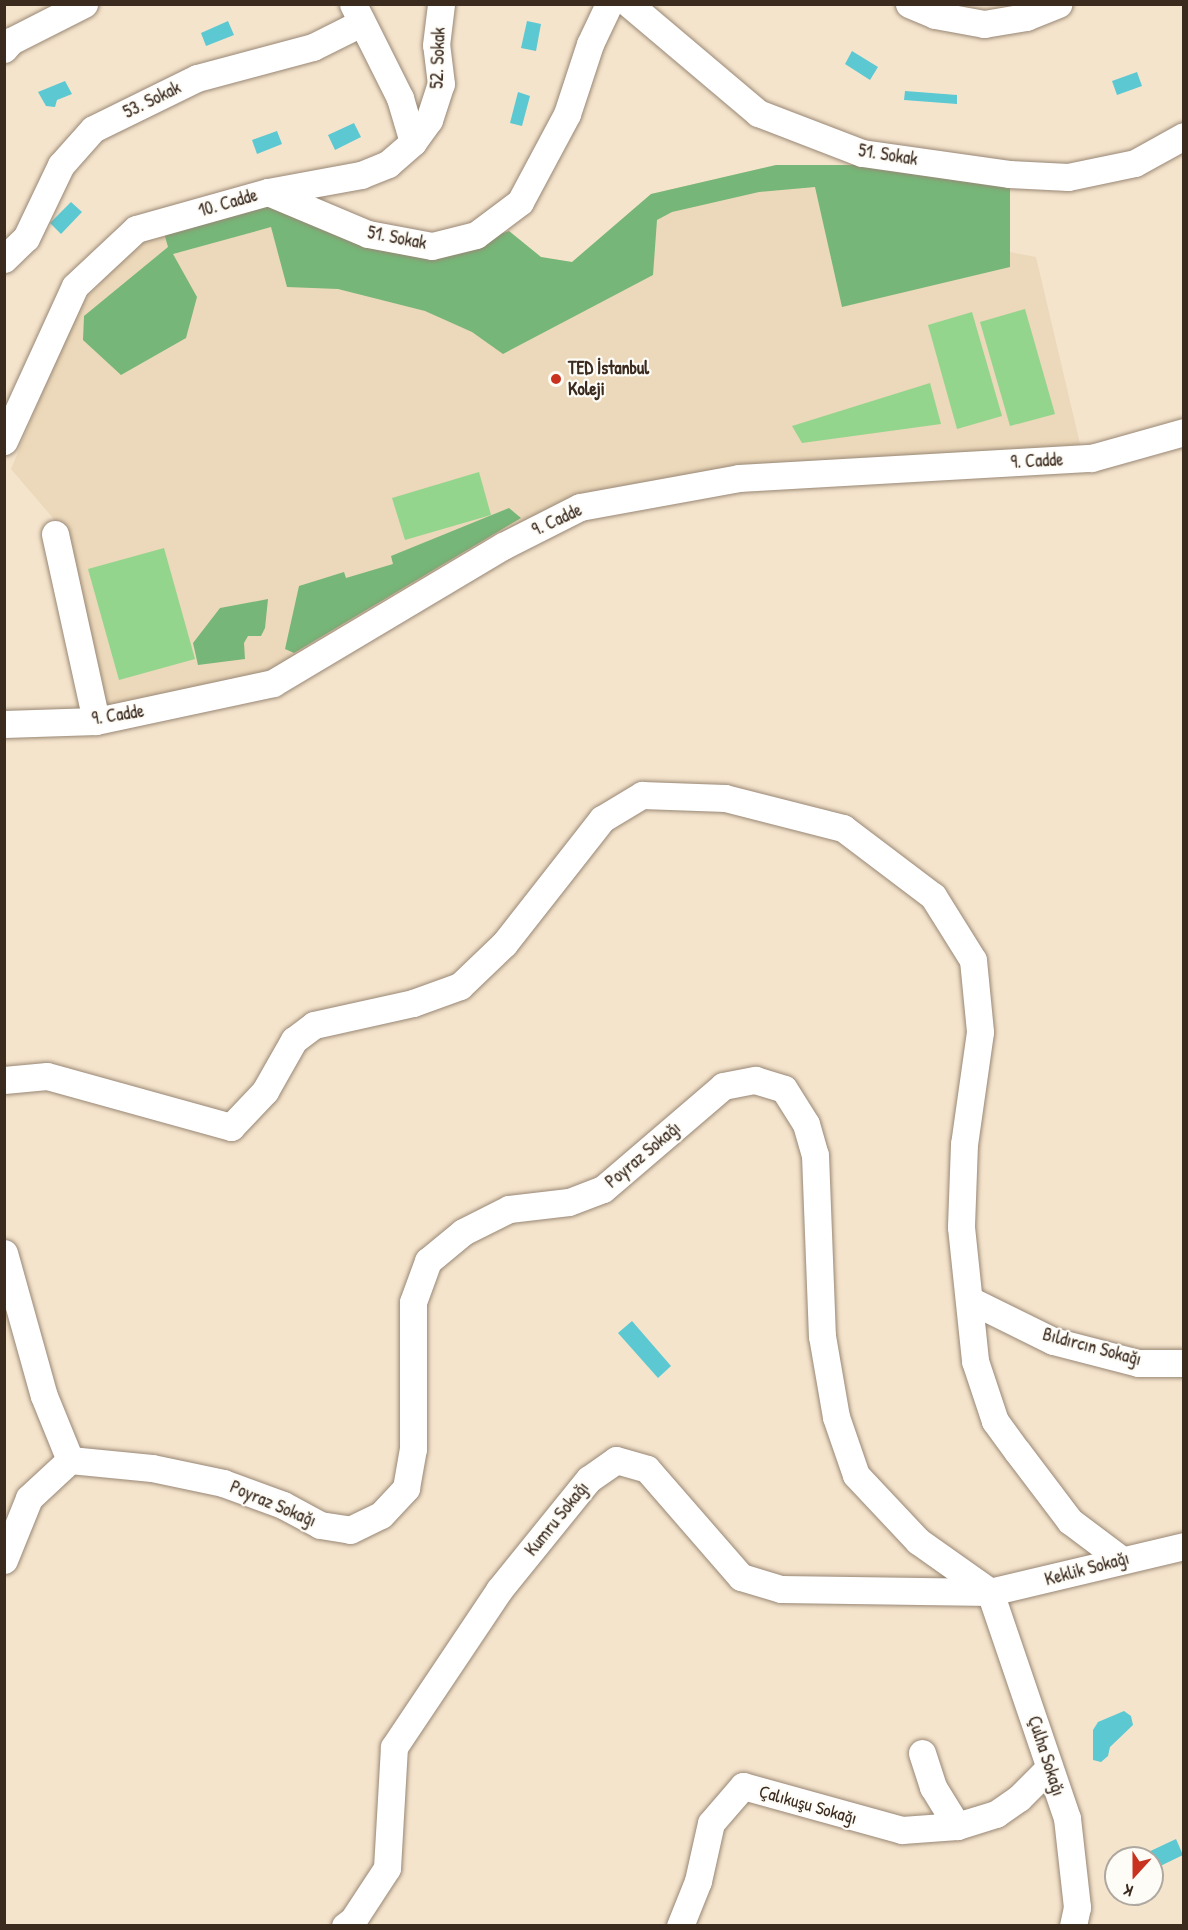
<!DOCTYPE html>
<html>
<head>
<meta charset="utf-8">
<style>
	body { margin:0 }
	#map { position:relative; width:1188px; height:1930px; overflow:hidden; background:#f5e4cc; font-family:"Patrick Hand",sans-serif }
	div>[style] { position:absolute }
	.built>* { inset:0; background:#ecd8ba }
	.green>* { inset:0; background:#93d58d }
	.forest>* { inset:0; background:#76b678 }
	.water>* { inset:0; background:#5bc8d2 }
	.roads { filter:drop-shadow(0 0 2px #988775) drop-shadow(0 0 2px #988775) }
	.minor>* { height:27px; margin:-13.5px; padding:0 13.5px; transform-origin:13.5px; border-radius:13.5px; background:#fff }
	.dots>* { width:16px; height:16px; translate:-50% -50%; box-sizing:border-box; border:3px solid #fdfcf7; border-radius:50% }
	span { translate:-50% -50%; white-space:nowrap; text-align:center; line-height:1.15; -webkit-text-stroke:4.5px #fdfcf7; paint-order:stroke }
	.street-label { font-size:18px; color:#3b2a1e }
	.poi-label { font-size:18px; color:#3b2a1e; font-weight:700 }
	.left { translate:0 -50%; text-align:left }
	.frame { position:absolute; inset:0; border:6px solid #3b2a1e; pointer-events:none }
	.north { position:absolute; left:1104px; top:1846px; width:60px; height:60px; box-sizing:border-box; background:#fdfcf7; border:2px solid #afa8a0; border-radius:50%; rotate:201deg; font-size:16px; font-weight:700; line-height:24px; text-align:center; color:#3b2a1e }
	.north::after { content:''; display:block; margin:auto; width:21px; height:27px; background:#c8321e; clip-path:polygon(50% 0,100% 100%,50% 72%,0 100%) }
</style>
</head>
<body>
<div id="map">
	<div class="built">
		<i style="clip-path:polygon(776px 165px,1010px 187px,1010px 252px,1036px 257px,1081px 448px,563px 504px,270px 677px,104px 710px,64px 531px,11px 469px,76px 310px,138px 241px,267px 204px,363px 247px,428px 259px,509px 231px,541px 257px,572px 262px,651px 194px)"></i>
	</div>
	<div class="green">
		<i style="clip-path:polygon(1025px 309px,1055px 414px,1010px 426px,980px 322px)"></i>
		<i style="clip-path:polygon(972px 312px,1002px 416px,957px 429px,928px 325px)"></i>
		<i style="clip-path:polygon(930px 383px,941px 424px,802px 443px,792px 426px)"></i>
		<i style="clip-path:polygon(479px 472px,491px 515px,405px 540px,392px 498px)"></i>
		<i style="clip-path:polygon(164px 548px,195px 659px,119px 680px,88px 569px)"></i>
	</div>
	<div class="forest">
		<i style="clip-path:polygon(776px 165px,857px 165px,1010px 187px,1010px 267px,842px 307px,815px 187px,759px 192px,672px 212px,657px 220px,653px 275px,503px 354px,472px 332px,425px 311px,338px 289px,287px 287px,271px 227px,173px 254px,197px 297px,186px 338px,121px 375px,83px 340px,84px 316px,168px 247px,164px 233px,267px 204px,363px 247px,428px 259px,509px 231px,541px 257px,572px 262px,651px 194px)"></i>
		<i style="clip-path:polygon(509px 508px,521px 518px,294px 653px,285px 649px,299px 586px,344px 572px,346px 578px,393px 564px,391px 556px)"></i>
		<i style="clip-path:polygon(268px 599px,265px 628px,261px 636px,248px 636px,244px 643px,245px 659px,198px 665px,193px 643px,220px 608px)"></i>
	</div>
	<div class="water">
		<i style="clip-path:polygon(228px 21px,234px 35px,206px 46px,201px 33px)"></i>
		<i style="clip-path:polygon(527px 21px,541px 24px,536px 51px,521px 48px)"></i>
		<i style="clip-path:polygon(852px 51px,878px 67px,870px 80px,845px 64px)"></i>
		<i style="clip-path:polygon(1137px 72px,1142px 86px,1117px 95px,1112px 81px)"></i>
		<i style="clip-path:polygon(65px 81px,72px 94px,57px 100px,55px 107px,46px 106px,38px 92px)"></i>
		<i style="clip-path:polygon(905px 91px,957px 95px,957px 104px,904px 100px)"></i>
		<i style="clip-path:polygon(518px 92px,530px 96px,522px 126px,510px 123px)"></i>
		<i style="clip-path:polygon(354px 123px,361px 137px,335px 150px,328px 135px)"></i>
		<i style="clip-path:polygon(277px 131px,282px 144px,257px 154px,252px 140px)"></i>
		<i style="clip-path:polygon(71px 202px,82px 212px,61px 234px,50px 223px)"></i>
		<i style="clip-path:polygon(632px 1321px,671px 1366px,658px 1378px,618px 1333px)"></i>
		<i style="clip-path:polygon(1124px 1711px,1131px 1716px,1133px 1725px,1110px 1747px,1108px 1756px,1101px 1762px,1093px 1760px,1093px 1730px,1098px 1722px)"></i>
		<i style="clip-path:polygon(1176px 1839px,1183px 1855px,1152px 1870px,1152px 1858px,1144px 1854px)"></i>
	</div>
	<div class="roads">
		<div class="minor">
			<i style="left:629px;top:4px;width:169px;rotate:40.2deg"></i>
			<i style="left:758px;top:113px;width:111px;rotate:21deg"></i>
			<i style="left:862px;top:153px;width:148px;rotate:8.1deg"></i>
			<i style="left:1009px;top:174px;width:59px;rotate:2.9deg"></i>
			<i style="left:1068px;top:177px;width:68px;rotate:-11.8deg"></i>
			<i style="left:1135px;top:163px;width:56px;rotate:-28.9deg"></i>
			<i style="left:909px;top:4px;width:28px;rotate:23deg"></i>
			<i style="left:935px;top:15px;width:50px;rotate:10.4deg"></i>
			<i style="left:984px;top:24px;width:43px;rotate:-9.5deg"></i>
			<i style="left:1026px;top:17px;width:35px;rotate:-22deg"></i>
			<i style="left:4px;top:49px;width:11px;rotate:-49deg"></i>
			<i style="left:11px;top:41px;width:82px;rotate:-26.9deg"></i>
			<i style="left:413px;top:142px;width:27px;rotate:-54deg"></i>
			<i style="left:429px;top:120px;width:38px;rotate:-72deg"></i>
			<i style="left:441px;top:84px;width:39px;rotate:-97deg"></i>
			<i style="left:436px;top:45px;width:41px;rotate:-83deg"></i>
			<i style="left:268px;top:192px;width:108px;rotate:22.8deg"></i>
			<i style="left:368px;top:234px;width:65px;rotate:10.6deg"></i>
			<i style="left:432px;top:246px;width:45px;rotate:-14deg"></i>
			<i style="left:476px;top:235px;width:55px;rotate:-36.9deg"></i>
			<i style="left:520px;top:202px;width:100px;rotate:-61.9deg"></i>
			<i style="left:567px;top:114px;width:74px;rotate:-71.8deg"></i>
			<i style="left:590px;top:44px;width:44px;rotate:-64.6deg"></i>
			<i style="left:4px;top:259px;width:30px;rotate:-44deg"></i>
			<i style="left:26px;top:238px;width:81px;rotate:-64.4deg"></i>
			<i style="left:61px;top:165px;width:48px;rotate:-48.4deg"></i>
			<i style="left:93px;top:129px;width:116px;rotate:-26.1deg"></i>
			<i style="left:197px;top:78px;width:120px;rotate:-15deg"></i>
			<i style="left:313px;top:47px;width:54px;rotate:-26.6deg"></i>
			<i style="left:4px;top:441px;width:170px;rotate:-65.4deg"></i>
			<i style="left:75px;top:286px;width:83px;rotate:-43.1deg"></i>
			<i style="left:136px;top:229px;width:137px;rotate:-15.7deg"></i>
			<i style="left:268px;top:192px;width:95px;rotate:-10.4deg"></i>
			<i style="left:361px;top:175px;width:29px;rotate:-22deg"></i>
			<i style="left:388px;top:164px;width:33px;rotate:-41deg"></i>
			<i style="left:413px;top:142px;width:46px;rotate:-106.5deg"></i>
			<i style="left:400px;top:98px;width:105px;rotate:-116.6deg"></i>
			<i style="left:55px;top:534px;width:191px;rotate:77.6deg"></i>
			<i style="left:4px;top:724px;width:92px;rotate:-1.9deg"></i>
			<i style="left:96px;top:721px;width:181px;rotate:-12.1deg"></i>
			<i style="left:273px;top:683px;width:268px;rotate:-30.8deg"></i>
			<i style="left:503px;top:546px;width:86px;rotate:-26.9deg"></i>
			<i style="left:580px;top:507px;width:162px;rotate:-10.3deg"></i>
			<i style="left:739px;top:478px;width:353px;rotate:-3.3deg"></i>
			<i style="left:1091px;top:458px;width:97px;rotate:-15.6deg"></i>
			<i style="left:4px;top:1080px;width:43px;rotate:-5.3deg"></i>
			<i style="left:47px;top:1076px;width:191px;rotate:15.5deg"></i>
			<i style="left:231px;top:1127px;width:50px;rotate:-46.6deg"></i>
			<i style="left:265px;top:1091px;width:59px;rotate:-60.4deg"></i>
			<i style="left:294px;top:1040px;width:25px;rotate:-37deg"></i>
			<i style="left:314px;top:1025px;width:101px;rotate:-12.5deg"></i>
			<i style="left:413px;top:1003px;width:50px;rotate:-19.9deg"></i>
			<i style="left:460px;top:986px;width:61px;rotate:-43.7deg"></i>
			<i style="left:504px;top:944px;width:159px;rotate:-51.9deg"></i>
			<i style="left:602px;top:819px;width:47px;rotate:-31deg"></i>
			<i style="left:642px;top:795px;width:83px;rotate:2.1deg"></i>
			<i style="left:725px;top:798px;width:122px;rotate:14.3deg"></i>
			<i style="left:843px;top:828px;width:113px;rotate:37.1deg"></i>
			<i style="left:933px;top:896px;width:75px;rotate:58deg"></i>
			<i style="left:973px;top:960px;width:72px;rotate:84.4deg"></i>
			<i style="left:980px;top:1032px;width:113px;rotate:98.1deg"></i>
			<i style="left:964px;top:1144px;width:83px;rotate:92.1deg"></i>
			<i style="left:961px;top:1227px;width:135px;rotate:84deg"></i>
			<i style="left:975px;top:1361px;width:63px;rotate:71.6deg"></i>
			<i style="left:995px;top:1421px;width:37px;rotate:54deg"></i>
			<i style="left:1017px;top:1451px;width:88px;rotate:52.9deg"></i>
			<i style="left:1070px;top:1521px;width:65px;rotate:36.9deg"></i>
			<i style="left:4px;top:1253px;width:148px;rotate:74.4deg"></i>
			<i style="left:44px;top:1396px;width:69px;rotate:67.9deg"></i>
			<i style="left:972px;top:1301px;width:90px;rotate:26.3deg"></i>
			<i style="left:1053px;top:1341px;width:88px;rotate:14.5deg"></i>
			<i style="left:1138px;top:1363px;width:46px"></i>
			<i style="left:4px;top:1560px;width:67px;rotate:-68deg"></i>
			<i style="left:29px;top:1498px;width:56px;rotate:-42.8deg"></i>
			<i style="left:70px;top:1460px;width:82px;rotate:5.6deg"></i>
			<i style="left:152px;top:1468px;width:73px;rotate:11.9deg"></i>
			<i style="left:223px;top:1483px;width:64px;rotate:20.1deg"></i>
			<i style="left:283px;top:1505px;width:42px;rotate:28.4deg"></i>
			<i style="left:320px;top:1525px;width:30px;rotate:9deg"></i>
			<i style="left:350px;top:1530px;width:34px;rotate:-26deg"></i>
			<i style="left:381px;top:1515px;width:37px;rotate:-47deg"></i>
			<i style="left:406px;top:1488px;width:40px;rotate:-80deg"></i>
			<i style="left:413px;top:1449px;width:147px;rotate:-90deg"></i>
			<i style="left:413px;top:1302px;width:44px;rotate:-69.9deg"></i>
			<i style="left:428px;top:1261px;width:45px;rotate:-39.6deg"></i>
			<i style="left:463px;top:1232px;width:51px;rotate:-26.6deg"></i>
			<i style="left:509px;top:1209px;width:60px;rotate:-6.7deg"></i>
			<i style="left:569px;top:1202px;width:36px;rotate:-21deg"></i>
			<i style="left:603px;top:1189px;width:158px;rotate:-40.6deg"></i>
			<i style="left:723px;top:1086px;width:33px;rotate:-11deg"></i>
			<i style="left:755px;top:1080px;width:30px;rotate:17deg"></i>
			<i style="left:784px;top:1089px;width:41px;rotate:57.8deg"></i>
			<i style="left:806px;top:1124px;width:32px;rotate:74deg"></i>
			<i style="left:815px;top:1155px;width:181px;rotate:87.8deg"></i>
			<i style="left:822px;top:1336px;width:82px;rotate:80.2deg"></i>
			<i style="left:836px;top:1417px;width:61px;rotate:71deg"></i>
			<i style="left:856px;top:1475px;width:91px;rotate:46.8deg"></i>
			<i style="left:918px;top:1541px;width:88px;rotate:35.3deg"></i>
			<i style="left:990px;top:1592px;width:239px;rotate:71.2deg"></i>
			<i style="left:1067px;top:1818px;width:90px;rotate:83.6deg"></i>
			<i style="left:1077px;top:1907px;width:19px;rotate:102deg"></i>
			<i style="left:922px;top:1753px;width:36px;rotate:72deg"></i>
			<i style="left:933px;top:1787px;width:46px;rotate:58.4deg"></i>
			<i style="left:345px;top:1926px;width:10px;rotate:-37deg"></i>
			<i style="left:353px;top:1920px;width:62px;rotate:-56.8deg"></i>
			<i style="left:387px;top:1868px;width:121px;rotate:-86.7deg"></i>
			<i style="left:394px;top:1747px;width:189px;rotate:-56.2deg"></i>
			<i style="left:499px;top:1590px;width:143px;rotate:-51deg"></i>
			<i style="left:589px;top:1479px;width:33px;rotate:-35deg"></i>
			<i style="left:616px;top:1460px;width:32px;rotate:16deg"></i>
			<i style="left:647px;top:1469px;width:143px;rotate:49deg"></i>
			<i style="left:741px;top:1577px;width:42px;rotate:16.7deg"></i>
			<i style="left:781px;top:1589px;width:209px;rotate:0.8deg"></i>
			<i style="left:990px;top:1592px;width:199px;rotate:-13.3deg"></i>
			<i style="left:680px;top:1926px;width:48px;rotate:-68.2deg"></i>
			<i style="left:698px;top:1881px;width:59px;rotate:-77.4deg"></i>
			<i style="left:711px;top:1823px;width:49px;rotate:-49.1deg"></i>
			<i style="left:743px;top:1786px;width:165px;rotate:15.5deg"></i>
			<i style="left:902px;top:1830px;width:55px;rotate:-4.2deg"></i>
			<i style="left:957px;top:1826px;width:41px;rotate:-17.1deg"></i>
			<i style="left:996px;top:1814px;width:28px;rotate:-35deg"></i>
			<i style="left:1019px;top:1798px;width:42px;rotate:-45deg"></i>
		</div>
	</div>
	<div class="dots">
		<i style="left:556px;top:379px;background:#c8321e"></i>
	</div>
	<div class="street-label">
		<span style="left:438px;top:58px;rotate:-88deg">52. Sokak</span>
		<span style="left:152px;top:100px;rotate:-26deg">53. Sokak</span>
		<span style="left:888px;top:155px;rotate:9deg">51. Sokak</span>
		<span style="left:228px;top:203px;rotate:-16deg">10. Cadde</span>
		<span style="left:397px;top:238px;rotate:11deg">51. Sokak</span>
		<span style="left:1037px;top:461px;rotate:-3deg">9. Cadde</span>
		<span style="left:557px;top:520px;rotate:-25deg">9. Cadde</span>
		<span style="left:118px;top:715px;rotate:-9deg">9. Cadde</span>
		<span style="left:643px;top:1155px;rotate:-40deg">Poyraz Sokağı</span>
		<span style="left:1092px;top:1347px;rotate:15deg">Bıldırcın Sokağı</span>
		<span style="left:273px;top:1504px;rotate:23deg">Poyraz Sokağı</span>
		<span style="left:557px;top:1519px;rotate:-51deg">Kumru Sokağı</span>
		<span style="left:1087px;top:1569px;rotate:-15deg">Keklik Sokağı</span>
		<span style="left:1046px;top:1756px;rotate:72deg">Çulha Sokağı</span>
		<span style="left:808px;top:1805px;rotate:16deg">Çalıkuşu Sokağı</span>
	</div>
	<div class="poi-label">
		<span class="left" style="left:568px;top:379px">TED İstanbul<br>Koleji</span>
	</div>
	<div class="frame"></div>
	<div class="north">K</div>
</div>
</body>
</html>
